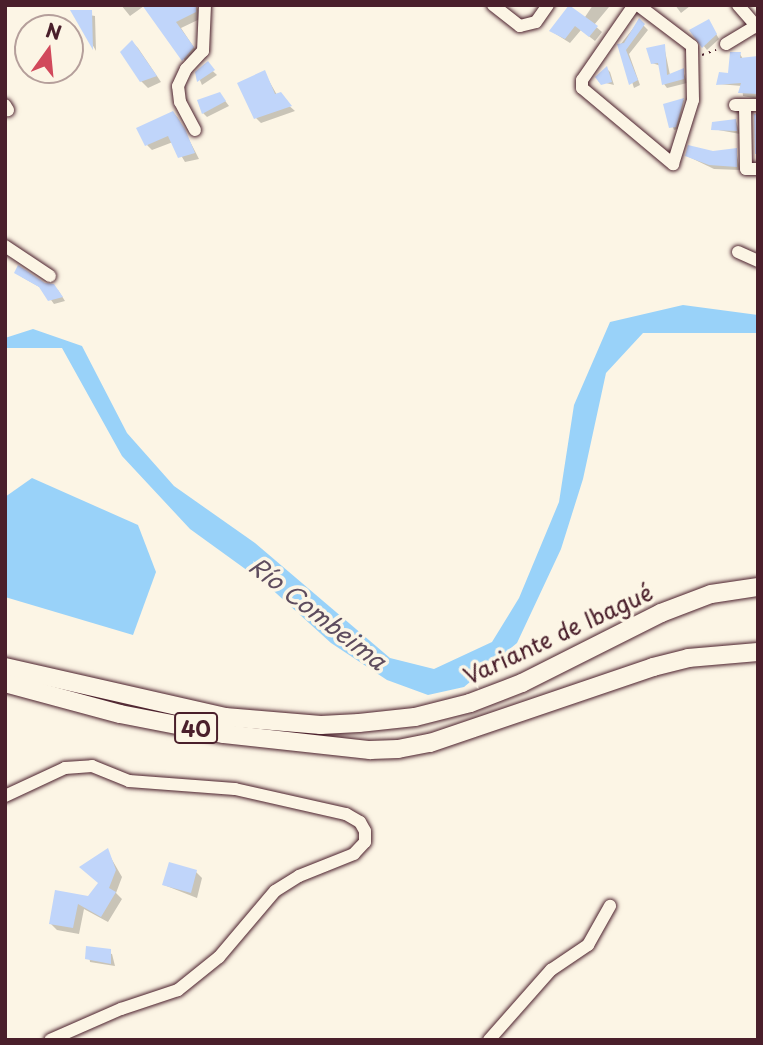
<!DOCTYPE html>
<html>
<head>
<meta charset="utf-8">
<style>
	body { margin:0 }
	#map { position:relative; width:763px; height:1045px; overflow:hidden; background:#fcf5e5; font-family:"Playpen Sans",sans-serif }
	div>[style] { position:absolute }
	.water>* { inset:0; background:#99d2f9 }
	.shadow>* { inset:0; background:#0003 }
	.building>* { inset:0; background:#c0d5fa }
	.path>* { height:2px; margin-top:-1px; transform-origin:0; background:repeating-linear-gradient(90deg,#4a1f2b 0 2px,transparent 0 7px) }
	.roads { filter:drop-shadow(0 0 2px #4a1f2b) drop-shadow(0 0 2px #4a1f2b) }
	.minor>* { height:12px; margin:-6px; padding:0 6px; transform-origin:6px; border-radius:6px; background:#fcf5e5 }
	.highway>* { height:18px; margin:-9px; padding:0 9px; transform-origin:9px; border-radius:9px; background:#fcf5e5 }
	span { translate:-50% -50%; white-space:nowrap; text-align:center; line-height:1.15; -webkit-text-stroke:7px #fcf5e5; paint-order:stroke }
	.shield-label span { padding:2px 5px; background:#fcf5e5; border:2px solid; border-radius:5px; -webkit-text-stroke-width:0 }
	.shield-label { font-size:21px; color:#4a1f2b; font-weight:700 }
	.street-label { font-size:23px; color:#4a1f2b }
	.water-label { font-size:24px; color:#5e4c5e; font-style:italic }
	.frame { position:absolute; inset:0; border:7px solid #4a1f2b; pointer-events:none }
	.north { position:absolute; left:14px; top:14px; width:70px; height:70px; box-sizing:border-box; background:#fcf5e5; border:2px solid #b59f9b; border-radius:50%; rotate:15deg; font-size:19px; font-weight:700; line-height:28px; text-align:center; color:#4a1f2b }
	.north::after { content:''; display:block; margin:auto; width:24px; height:32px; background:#d1495b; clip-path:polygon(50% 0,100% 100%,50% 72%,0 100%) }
</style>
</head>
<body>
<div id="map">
	<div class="water">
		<i style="clip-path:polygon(683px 305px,758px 315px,758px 333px,643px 333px,606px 373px,583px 479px,561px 549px,517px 643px,464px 687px,428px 695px,387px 680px,331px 643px,266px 584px,190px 529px,122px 456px,62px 348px,5px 348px,5px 338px,33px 329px,82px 346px,127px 433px,174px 486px,255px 543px,390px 658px,434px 669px,492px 642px,519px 598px,559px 502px,574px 405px,610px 322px)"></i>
		<i style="clip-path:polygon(32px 478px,138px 525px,156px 572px,133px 635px,5px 597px,5px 497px)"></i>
	</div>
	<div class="shadow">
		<i style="clip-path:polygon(121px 5px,196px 5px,202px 18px,181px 28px,199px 55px,189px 66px,144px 6px,130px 16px)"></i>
		<i style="clip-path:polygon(593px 5px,609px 7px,594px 25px,602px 32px,595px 41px,581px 30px,570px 43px,551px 31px,585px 17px)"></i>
		<i style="clip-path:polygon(675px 5px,690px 5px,690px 6px,681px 13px)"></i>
		<i style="clip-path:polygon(73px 12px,95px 16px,96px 51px,95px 49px)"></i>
		<i style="clip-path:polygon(639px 21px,648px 30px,629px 54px,640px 85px,634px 88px,620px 45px)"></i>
		<i style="clip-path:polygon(709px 21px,719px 39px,707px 50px,692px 31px)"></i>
		<i style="clip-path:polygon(132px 42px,138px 48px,161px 82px,148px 88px,141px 81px)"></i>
		<i style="clip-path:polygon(664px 46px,670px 75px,683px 70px,687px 83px,667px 88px,664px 84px,661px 66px,652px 63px)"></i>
		<i style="clip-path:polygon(740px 54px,743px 59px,758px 58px,758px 99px,743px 96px,742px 86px,718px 84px,729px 75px)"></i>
		<i style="clip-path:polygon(205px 64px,217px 75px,202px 85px,197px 73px)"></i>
		<i style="clip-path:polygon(606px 68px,610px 72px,614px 85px,598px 81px)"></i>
		<i style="clip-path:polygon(264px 72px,277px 95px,295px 111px,261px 123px,256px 118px)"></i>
		<i style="clip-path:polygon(220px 94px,229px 106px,207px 117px,203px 113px)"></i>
		<i style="clip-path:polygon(684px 100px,678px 129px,674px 130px,665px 105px)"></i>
		<i style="clip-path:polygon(173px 113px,178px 118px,199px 159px,185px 162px,173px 142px,152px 150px,147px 145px)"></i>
		<i style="clip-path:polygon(736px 121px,740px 134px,713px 129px)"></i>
		<i style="clip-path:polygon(736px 150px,740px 170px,714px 169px,687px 156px)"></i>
		<i style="clip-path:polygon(20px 276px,58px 290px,65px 301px,54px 304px,43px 289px)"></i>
		<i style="clip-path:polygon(107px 851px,122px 877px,116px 893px,122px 899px,108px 922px,84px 909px,79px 934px,57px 930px,51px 924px,57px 892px,89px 898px,100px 883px,81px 867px)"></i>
		<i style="clip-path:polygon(196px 872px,202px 878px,197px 898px,164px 885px)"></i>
		<i style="clip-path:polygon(88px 948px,112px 954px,115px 966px,90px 962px)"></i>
	</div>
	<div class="building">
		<i style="clip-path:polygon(142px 5px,196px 5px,196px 12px,176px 22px,194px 47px,182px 61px)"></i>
		<i style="clip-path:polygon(569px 5px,598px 26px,589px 37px,575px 26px,565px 39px,549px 31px)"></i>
		<i style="clip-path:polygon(70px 10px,92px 10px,93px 50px)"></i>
		<i style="clip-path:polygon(639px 18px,645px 24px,626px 50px,638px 80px,629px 85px,617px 44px,624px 43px)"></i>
		<i style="clip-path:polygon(709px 19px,717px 34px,702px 48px,689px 30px)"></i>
		<i style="clip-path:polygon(132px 40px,157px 76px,140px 82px,120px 52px)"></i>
		<i style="clip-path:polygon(665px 44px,667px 75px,684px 68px,684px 79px,662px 85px,658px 63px,651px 64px,646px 48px)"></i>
		<i style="clip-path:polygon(730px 52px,741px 52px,740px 58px,758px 56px,758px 94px,738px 93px,741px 83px,716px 85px,719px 72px,728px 73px)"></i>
		<i style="clip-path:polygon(208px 61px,215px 70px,197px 82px,195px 72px)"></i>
		<i style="clip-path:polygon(607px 66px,612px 82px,601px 85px,595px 77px)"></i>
		<i style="clip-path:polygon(265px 70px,275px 94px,281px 92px,292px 106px,254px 119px,237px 83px)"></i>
		<i style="clip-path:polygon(220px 92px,226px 101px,202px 114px,197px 100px)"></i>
		<i style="clip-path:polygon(684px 98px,676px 127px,669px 128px,663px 104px)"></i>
		<i style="clip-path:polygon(173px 111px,185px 129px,195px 153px,178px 158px,168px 136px,145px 146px,136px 128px)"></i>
		<i style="clip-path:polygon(754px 114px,758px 114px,758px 154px,755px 154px)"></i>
		<i style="clip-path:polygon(736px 119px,737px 131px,711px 130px,712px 122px)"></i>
		<i style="clip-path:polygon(688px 145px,713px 151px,737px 148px,737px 167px,709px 165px,685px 156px)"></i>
		<i style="clip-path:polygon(18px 265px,45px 283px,54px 284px,63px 297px,48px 301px,39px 287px,14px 273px)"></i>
		<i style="clip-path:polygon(108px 848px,116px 870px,109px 888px,116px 892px,101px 917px,78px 904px,73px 928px,49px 924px,55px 890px,88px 896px,98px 883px,79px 867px)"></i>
		<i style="clip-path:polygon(169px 862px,197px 870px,191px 893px,162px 885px)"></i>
		<i style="clip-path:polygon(86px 946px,111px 949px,111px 964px,85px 959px)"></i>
	</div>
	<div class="path">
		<i style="left:702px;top:55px;width:15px;rotate:-20deg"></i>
	</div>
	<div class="roads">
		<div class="minor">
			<i style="left:493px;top:5px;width:34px;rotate:38deg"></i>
			<i style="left:520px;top:26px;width:16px;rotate:-14deg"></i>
			<i style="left:536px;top:22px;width:21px;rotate:-55deg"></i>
			<i style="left:634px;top:5px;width:91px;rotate:124.7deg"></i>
			<i style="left:582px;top:80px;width:8px;rotate:90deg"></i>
			<i style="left:582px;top:88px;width:119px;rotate:39.9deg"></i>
			<i style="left:673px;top:164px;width:67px;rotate:-72.6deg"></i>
			<i style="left:693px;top:100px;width:54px;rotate:-91.1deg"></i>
			<i style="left:692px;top:46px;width:68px;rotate:-142.8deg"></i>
			<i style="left:738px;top:5px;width:30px;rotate:49deg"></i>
			<i style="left:726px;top:44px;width:35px;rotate:-31deg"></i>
			<i style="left:5px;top:105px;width:6px;rotate:59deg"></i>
			<i style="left:735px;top:105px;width:23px"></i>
			<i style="left:745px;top:105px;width:64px;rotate:89.1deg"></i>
			<i style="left:746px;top:169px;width:12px"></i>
			<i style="left:195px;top:130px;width:32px;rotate:-118deg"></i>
			<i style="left:180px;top:102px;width:16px;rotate:-97deg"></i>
			<i style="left:178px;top:86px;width:19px;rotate:-65deg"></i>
			<i style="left:186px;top:69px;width:25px;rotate:-47deg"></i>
			<i style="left:203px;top:51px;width:46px;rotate:-87.5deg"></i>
			<i style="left:5px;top:246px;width:54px;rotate:33.7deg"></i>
			<i style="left:738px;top:252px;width:22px;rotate:24deg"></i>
			<i style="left:5px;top:796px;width:66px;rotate:-25deg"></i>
			<i style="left:65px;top:768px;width:27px;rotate:-4deg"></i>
			<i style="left:92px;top:766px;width:40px;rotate:22deg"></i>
			<i style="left:129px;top:781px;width:106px;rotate:4.3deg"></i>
			<i style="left:235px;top:789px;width:114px;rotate:12.7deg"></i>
			<i style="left:346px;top:814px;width:16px;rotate:30deg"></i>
			<i style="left:360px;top:822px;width:10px;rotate:61deg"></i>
			<i style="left:365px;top:831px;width:11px;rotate:90deg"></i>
			<i style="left:365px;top:842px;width:16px;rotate:133deg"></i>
			<i style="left:354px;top:854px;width:59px;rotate:158.2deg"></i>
			<i style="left:299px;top:876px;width:28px;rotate:148deg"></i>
			<i style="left:275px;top:891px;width:87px;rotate:130.3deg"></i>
			<i style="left:219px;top:957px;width:53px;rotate:141.2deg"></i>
			<i style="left:178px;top:990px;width:60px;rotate:161.6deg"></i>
			<i style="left:121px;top:1009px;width:77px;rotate:156.4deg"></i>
			<i style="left:489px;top:1040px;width:94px;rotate:-48.5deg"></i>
			<i style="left:551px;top:970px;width:45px;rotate:-34deg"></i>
			<i style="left:588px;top:945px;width:45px;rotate:-60.6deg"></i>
		</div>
		<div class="highway">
			<i style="left:5px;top:667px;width:226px;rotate:12.8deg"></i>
			<i style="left:225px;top:717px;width:96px;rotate:4.8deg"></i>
			<i style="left:321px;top:725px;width:38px;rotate:-3deg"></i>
			<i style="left:359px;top:723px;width:56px;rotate:-6.1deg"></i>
			<i style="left:415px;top:717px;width:57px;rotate:-14.3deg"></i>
			<i style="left:470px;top:703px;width:56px;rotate:-21deg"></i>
			<i style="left:522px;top:683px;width:156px;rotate:-26.7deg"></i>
			<i style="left:661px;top:613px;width:53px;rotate:-20.8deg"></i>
			<i style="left:711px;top:594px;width:48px;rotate:-8.5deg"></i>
			<i style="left:5px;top:683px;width:119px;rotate:15.1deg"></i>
			<i style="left:120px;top:714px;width:106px;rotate:10.9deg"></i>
			<i style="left:224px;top:734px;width:147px;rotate:6.3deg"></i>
			<i style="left:370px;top:750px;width:28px;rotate:-2deg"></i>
			<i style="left:398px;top:749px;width:33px;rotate:-11deg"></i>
			<i style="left:430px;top:743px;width:236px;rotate:-18.8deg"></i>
			<i style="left:653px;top:667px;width:36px;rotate:-14deg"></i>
			<i style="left:688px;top:658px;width:70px;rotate:-4.9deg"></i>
		</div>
	</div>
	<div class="shield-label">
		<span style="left:196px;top:728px">40</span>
	</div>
	<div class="street-label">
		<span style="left:558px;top:634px;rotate:-25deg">Variante de Ibagué</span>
	</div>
	<div class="water-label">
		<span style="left:318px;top:613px;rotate:38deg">Río Combeima</span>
	</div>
	<div class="frame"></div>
	<div class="north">N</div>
</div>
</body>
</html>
